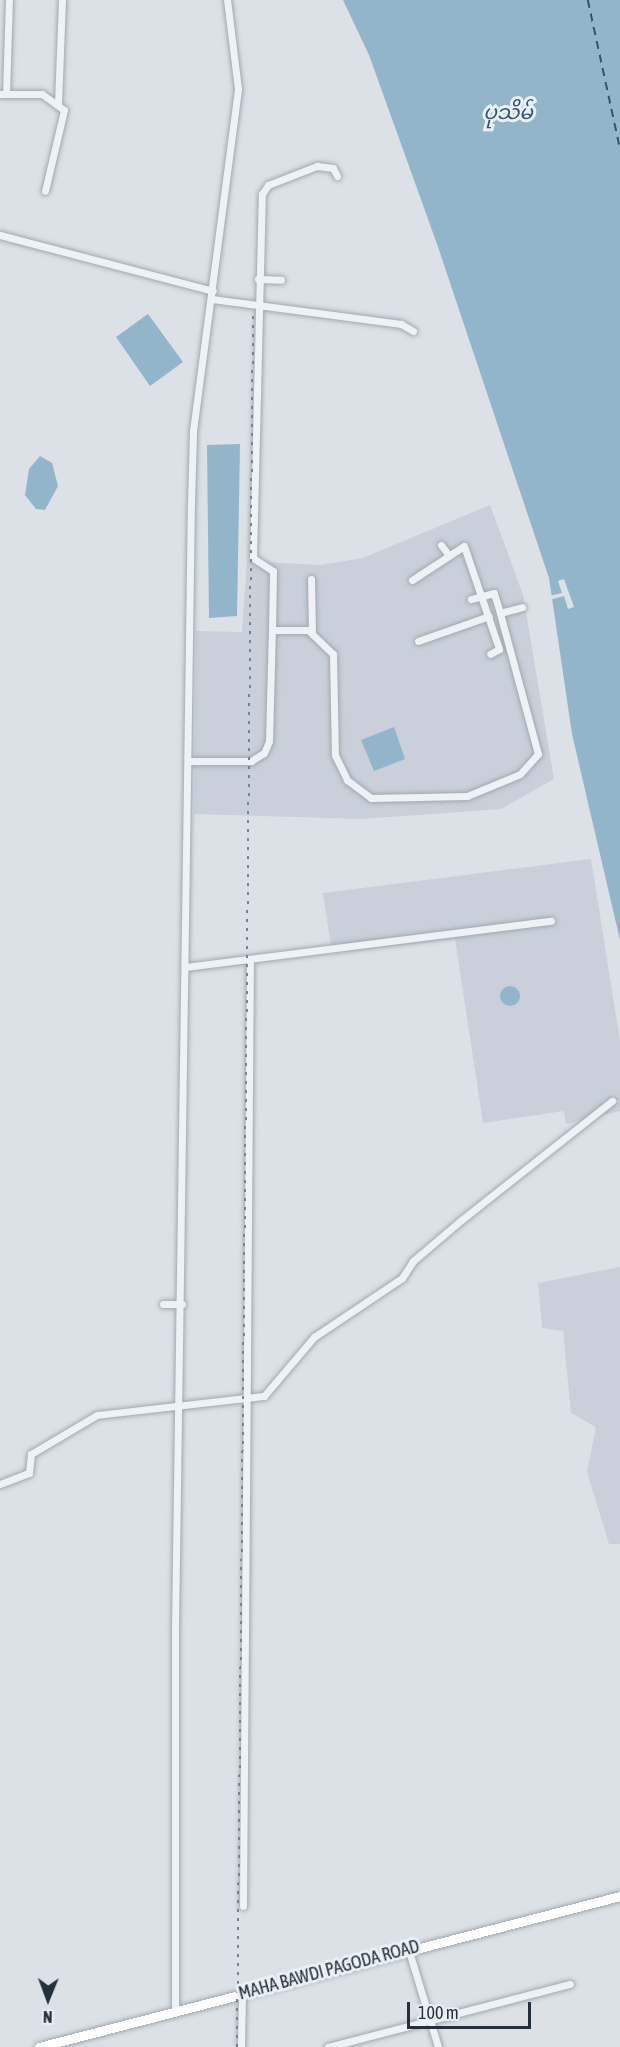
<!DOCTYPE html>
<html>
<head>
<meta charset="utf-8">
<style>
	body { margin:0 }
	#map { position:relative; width:620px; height:2047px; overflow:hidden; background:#dbe1e6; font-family:"Asap Condensed","Noto Sans Myanmar",sans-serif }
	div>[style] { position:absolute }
	.built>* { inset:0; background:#c9d0d9 }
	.water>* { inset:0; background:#93b5c9 }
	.round { border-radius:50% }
	.pier>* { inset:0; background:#dbe1e6 }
	.ferry>* { height:1.5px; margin-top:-0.75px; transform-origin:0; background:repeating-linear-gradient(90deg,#2d5573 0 8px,transparent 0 14px) }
	.roads { filter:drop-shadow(0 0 2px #a0a9b0) drop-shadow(0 0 2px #a0a9b0) }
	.street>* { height:7px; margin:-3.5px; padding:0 3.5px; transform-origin:3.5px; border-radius:3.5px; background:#eef1f5 }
	.secondary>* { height:9px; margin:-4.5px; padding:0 4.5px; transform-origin:4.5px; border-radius:4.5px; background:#fff }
	.rail>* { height:2px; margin-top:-1px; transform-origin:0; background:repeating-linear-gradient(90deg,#748391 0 3px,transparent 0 9px) }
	span { translate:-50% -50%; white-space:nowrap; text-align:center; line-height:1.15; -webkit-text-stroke:6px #eaf0f4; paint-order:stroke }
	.street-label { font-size:18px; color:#24313d }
	.water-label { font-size:20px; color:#2d5573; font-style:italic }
	.north { position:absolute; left:18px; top:1969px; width:60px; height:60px; -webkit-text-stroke:4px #eaf0f4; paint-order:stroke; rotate:181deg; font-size:16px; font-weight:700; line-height:24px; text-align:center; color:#24313d }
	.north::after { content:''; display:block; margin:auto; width:21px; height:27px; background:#24313d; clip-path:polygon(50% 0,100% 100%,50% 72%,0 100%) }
	.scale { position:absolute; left:407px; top:2002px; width:124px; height:27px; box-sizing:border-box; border:3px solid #24313d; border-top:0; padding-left:8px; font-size:18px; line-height:21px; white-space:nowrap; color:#24313d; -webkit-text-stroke:4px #eaf0f4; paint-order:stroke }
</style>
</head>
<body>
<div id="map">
	<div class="built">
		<i style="clip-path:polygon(490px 505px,523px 595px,554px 779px,501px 809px,362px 819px,194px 814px,196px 631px,242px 632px,247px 561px,320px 565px,363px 558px)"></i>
		<i style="clip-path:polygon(591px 859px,620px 1041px,620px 1111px,566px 1124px,564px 1111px,483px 1123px,455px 939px,332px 953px,323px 893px)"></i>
		<i style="clip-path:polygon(620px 1267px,620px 1544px,609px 1544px,587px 1472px,596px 1427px,571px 1413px,563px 1331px,542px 1328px,538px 1283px)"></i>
	</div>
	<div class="water">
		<i style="clip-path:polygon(343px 0,620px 0,620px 940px,572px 734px,549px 578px,437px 244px,369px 55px)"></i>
		<i style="clip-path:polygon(148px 314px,183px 362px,150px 386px,116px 337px)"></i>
		<i style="clip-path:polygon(240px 444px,237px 616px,209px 618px,207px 445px)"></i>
		<i style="clip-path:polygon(40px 456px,52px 463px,58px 486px,45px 510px,36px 509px,25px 495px,29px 469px)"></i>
		<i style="clip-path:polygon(394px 727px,405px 759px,374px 771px,361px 740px)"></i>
		<i class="round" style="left:500px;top:986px;width:20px;height:20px"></i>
	</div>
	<div class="pier">
		<i style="clip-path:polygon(564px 579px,574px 607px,568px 609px,564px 596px,549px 600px,549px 596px,562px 593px,558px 581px)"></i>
	</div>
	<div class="ferry">
		<i style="left:588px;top:0;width:151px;rotate:77.8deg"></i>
	</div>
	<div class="roads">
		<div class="street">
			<i style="left:0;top:94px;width:42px"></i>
			<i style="left:42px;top:94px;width:27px;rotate:36deg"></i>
			<i style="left:64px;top:110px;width:83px;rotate:103.2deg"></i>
			<i style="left:6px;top:94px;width:94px;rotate:-88.2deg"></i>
			<i style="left:58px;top:104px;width:104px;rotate:-87.8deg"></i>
			<i style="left:0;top:235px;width:220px;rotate:14.7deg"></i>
			<i style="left:258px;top:279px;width:23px;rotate:2deg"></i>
			<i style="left:212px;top:299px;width:191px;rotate:7.5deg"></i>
			<i style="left:401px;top:324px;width:14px;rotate:30deg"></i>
			<i style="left:441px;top:545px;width:11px;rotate:52deg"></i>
			<i style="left:311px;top:579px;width:51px;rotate:88.9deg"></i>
			<i style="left:412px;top:580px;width:62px;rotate:-33.2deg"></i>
			<i style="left:464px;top:546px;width:109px;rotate:71.2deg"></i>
			<i style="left:499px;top:649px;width:10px;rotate:151deg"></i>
			<i style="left:500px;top:613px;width:23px;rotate:-15deg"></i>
			<i style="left:272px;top:630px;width:59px;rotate:-89deg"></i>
			<i style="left:273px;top:571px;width:24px;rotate:-147deg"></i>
			<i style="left:253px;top:558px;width:364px;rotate:-88.6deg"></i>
			<i style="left:262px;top:194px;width:11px;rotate:-56deg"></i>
			<i style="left:268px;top:185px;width:53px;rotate:-21.2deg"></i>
			<i style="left:317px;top:166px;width:16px;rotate:7deg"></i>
			<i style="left:333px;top:168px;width:9px;rotate:63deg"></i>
			<i style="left:418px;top:641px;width:75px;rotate:-19.4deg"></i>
			<i style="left:188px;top:761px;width:63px"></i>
			<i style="left:251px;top:761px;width:15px;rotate:-32deg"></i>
			<i style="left:264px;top:753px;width:13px;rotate:-67deg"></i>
			<i style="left:269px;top:741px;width:111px;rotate:-88.5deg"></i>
			<i style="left:272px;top:630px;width:36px"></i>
			<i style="left:308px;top:630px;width:35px;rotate:44deg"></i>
			<i style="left:333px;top:654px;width:101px;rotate:88.9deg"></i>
			<i style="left:335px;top:755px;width:28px;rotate:64deg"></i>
			<i style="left:347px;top:780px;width:30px;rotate:37deg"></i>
			<i style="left:371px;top:798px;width:96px;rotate:-1.2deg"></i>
			<i style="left:467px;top:796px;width:57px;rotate:-22.5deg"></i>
			<i style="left:520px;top:774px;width:27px;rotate:-48deg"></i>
			<i style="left:538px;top:754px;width:146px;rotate:-105.1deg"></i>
			<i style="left:500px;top:613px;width:21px;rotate:-107deg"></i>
			<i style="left:494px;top:593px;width:24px;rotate:165deg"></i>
			<i style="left:185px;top:967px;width:369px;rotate:-7.2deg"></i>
			<i style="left:163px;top:1304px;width:19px"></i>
			<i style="left:0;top:1484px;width:31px;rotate:-21deg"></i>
			<i style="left:29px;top:1473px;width:19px;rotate:-84deg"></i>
			<i style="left:31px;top:1454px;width:77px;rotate:-30.6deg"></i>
			<i style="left:97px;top:1415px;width:168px;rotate:-6.5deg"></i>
			<i style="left:264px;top:1396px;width:77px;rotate:-49.7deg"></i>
			<i style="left:314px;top:1337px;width:106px;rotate:-33.8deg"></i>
			<i style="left:402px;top:1278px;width:20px;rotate:-57deg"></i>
			<i style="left:413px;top:1261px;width:62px;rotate:-40.4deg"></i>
			<i style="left:460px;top:1221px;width:194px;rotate:-38.3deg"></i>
			<i style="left:243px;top:1906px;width:946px;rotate:-89.58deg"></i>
			<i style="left:408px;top:1948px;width:103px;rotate:73.1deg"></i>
			<i style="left:175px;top:2011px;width:382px;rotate:-90deg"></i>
			<i style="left:175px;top:1629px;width:1125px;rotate:-89.19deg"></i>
			<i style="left:191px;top:504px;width:73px;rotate:-88.4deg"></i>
			<i style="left:193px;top:431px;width:345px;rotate:-82.5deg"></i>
			<i style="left:238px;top:89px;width:90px;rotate:-97deg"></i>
			<i style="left:241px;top:2047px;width:52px;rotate:-88.9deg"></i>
			<i style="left:328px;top:2047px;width:250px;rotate:-14.6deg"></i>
		</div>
		<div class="secondary">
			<i style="left:39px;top:2047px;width:600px;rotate:-14.57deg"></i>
		</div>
	</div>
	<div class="rail">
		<i style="left:237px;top:2047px;width:1736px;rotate:-89.47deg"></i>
	</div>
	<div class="street-label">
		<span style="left:329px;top:1970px;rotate:-15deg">MAHA BAWDI PAGODA ROAD</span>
	</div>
	<div class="water-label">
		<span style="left:508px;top:111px">ပုသိမ်</span>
	</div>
	<div class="north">N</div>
	<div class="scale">100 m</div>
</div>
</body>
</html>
